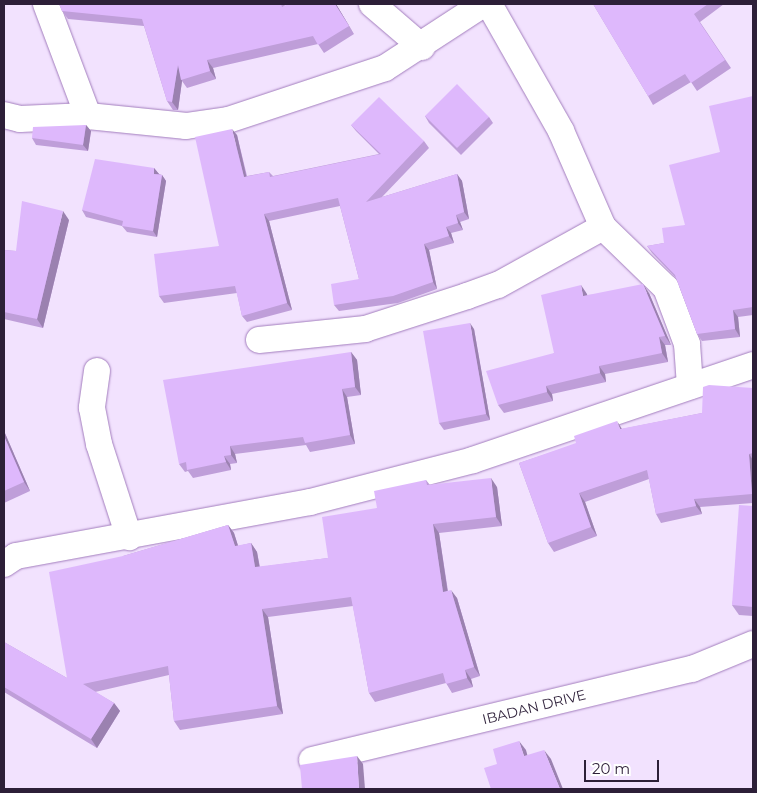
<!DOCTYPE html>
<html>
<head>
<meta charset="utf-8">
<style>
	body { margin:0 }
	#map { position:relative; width:757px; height:793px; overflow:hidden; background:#f2e2fe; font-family:Montserrat,sans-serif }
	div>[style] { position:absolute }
	.roads { filter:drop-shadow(0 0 1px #a27dbd) drop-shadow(0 0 1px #a27dbd) }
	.minor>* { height:26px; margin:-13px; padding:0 13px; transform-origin:13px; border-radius:13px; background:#fff }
	.wall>* { inset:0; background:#bf9ed9 }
	.shaded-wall>* { inset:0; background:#9b81b0 }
	.building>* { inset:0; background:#deb8fc }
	span { translate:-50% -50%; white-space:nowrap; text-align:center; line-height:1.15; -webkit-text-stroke:4.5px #fff; paint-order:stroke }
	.street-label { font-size:14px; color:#2d1f38 }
	.frame { position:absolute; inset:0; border:5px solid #2d1f38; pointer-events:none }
	.scale { position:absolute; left:584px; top:760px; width:75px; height:22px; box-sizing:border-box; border:2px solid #2d1f38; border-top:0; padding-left:6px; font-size:15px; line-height:18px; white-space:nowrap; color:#2d1f38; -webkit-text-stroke:4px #fff; paint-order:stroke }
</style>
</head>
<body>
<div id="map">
	<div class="roads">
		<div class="minor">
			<i style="left:46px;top:4px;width:120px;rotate:69.4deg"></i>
			<i style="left:372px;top:4px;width:66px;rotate:40.7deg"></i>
			<i style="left:489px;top:4px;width:146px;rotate:60.4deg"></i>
			<i style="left:561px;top:131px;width:105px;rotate:66.4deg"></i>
			<i style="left:603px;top:227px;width:88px;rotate:44.1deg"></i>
			<i style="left:666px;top:288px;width:60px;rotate:69.4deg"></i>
			<i style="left:687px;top:344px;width:42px;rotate:85.9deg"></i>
			<i style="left:4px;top:115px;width:16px;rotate:14deg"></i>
			<i style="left:20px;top:119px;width:68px;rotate:-2.5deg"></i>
			<i style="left:88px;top:116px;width:99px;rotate:5.8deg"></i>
			<i style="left:186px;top:126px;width:42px;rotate:-8.1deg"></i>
			<i style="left:228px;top:120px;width:165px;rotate:-18.3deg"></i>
			<i style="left:385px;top:68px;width:117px;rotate:-33.1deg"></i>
			<i style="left:259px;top:340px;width:107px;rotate:-5.9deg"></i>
			<i style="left:365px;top:329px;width:107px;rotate:-17.9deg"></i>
			<i style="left:467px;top:296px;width:33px;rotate:-20deg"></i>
			<i style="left:498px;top:285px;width:120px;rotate:-28.9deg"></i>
			<i style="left:97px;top:371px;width:37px;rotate:98deg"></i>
			<i style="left:92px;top:408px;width:37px;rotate:79deg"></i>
			<i style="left:99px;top:444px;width:98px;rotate:72.1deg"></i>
			<i style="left:4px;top:564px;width:14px;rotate:-34deg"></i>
			<i style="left:16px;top:556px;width:299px;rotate:-10.4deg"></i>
			<i style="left:310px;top:502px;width:168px;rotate:-14.4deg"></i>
			<i style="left:473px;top:460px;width:296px;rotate:-18.7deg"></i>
			<i style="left:312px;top:760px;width:391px;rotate:-13.5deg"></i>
			<i style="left:692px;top:669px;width:66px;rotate:-22.3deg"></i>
		</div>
	</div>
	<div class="wall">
		<i style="clip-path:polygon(59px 4px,284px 4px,285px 6px,336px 4px,354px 34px,324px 53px,318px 44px,213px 68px,216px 79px,187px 88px,182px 81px,178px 110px,173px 110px,167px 101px,144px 26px,68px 19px,62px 11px)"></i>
		<i style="clip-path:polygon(593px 4px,724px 4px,700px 22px,731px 68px,697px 91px,691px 82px,653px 105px,648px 96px)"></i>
		<i style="clip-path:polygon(753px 96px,753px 315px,738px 317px,740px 337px,702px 341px,697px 334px,676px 278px,652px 253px,647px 246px,664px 243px,685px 225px,720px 152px)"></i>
		<i style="clip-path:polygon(425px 116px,489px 117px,493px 123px,461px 155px,429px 123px)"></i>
		<i style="clip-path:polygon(86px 125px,91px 131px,88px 151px,36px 145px,32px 138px)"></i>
		<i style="clip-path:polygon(351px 125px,424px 141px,429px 148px,382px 197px,457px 174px,462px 181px,469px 219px,460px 222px,463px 230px,451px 233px,454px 243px,429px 250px,437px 289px,398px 303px,339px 311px,334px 305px,359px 279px,340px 206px,269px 221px,292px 310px,247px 322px,242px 316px,237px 293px,164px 303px,159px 296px,219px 246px,237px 135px,247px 176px,269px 172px,273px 176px,379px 154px,356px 131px)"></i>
		<i style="clip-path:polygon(154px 168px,159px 174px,162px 175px,166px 181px,157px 237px,127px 232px,122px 226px,86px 217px,82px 210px)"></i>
		<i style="clip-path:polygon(69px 220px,43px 328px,4px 319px,4px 250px,16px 251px)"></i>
		<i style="clip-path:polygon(649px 293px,671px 345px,665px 345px,668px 362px,605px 374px,606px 382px,552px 394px,553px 401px,504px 413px,498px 405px,554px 353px,587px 294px,587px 295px)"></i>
		<i style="clip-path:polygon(474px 329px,490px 420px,444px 430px,439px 423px)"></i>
		<i style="clip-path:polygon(351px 352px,357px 360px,361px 395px,347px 397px,355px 444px,310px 452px,306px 445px,235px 454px,237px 463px,230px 464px,231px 470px,193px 478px,188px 471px,185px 472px,179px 464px)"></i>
		<i style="clip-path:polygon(753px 388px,753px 503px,700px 507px,702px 514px,661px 523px,656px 514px,649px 479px,585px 502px,597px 536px,554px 552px,548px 543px,519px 463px,622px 429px,702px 413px)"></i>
		<i style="clip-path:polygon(4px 431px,30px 491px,4px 503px)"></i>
		<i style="clip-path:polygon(426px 480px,430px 485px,497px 487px,502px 526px,439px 533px,448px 591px,457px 598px,480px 676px,471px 679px,473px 687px,452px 693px,446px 683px,375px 702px,369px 693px,353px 606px,268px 617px,283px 714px,180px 730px,174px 721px,169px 675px,95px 692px,114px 703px,120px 711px,97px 748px,4px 692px,4px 642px,67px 678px,123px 556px,228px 525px,234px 533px,238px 546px,251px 543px,257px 552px,260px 567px,328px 558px,377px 508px)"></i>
		<i style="clip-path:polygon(753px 506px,753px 616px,739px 615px,732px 605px)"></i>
	</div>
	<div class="shaded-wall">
		<i style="clip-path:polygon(335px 4px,336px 4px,354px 34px,349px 26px)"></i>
		<i style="clip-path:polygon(207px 60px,213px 68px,216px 79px,210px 71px)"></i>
		<i style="clip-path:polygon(178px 65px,182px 81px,178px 110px,172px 102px)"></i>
		<i style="clip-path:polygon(86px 125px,91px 131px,88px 151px,83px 145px)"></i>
		<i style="clip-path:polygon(232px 129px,237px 135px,248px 184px,244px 177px)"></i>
		<i style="clip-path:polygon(154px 168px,159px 174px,154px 174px)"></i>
		<i style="clip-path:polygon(457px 174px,462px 181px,469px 219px,464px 212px)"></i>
		<i style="clip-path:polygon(162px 175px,166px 181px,157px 237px,153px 231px)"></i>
		<i style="clip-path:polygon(63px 211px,69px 220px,43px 328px,37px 319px)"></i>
		<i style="clip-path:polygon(264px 214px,269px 221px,292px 310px,287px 303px)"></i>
		<i style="clip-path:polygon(456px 215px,460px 222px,463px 230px,458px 223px)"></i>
		<i style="clip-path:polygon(446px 227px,451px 233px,454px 243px,449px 236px)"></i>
		<i style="clip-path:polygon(424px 244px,429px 250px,437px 289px,433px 282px)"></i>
		<i style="clip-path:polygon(643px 284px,649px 293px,671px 345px,665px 336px)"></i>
		<i style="clip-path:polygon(581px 285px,587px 294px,589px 304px,583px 296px)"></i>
		<i style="clip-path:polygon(733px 310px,738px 317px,740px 337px,735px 329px)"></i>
		<i style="clip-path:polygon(470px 323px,474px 329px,490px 420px,486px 414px)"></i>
		<i style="clip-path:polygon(659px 337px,665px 345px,668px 362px,662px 353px)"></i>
		<i style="clip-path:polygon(351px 352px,357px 360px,361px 395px,355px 387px)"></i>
		<i style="clip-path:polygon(599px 366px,605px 374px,606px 382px,600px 373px)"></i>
		<i style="clip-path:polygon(546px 386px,552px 394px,553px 401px,547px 392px)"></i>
		<i style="clip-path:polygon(342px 389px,347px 397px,355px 444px,350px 435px)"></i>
		<i style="clip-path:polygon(617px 421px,622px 429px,620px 429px)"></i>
		<i style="clip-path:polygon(4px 431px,30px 491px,24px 482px,4px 436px)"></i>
		<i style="clip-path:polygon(230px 446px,235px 454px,237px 463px,231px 455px)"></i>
		<i style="clip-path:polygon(749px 454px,753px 460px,753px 495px,752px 494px)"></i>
		<i style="clip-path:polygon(224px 456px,230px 464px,231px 470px,226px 462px)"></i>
		<i style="clip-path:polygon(491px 478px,497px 487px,502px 526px,496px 517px)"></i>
		<i style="clip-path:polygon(579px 493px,585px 502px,597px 536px,591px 527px)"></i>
		<i style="clip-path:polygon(694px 499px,700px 507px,702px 514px,696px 506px)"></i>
		<i style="clip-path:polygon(433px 524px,439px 533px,449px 601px,443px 592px)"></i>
		<i style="clip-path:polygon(228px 525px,234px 533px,241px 555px,235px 546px)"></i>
		<i style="clip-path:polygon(251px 543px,257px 552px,261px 576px,255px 567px)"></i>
		<i style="clip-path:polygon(451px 590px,457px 598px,480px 676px,474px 667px)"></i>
		<i style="clip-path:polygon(262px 609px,268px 617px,283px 714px,277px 706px)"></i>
		<i style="clip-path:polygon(465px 670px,471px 679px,473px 687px,467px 678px)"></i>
		<i style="clip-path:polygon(114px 703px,120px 711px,97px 748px,91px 739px)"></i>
		<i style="clip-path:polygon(519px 741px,526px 750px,530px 765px,524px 756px)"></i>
		<i style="clip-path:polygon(544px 750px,551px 759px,563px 789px,560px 789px)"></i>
		<i style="clip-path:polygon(357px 756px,363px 764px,365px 789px,359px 789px)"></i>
	</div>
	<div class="building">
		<i style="clip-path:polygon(59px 4px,281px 4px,282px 7px,288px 4px,335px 4px,349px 26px,318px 45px,313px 36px,207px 60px,210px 71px,181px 80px,178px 65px,172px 102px,167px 101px,142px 19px,62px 11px)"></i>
		<i style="clip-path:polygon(593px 4px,708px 4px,694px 14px,725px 60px,691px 83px,685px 74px,648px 96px)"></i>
		<i style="clip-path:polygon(457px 84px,489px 117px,457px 148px,425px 116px)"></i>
		<i style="clip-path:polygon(753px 96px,753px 307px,733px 310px,735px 329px,697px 334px,675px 275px,647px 246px,664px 243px,662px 228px,685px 225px,669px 165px,720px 152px,709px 106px)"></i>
		<i style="clip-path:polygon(379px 97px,424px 141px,366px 202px,457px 174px,464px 212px,456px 215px,458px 223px,446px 227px,449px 236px,424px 244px,433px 282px,393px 296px,334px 305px,331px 284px,359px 279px,338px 198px,264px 214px,287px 303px,242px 316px,235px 286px,159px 296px,154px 254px,219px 246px,195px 137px,232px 129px,244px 177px,269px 172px,270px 177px,381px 154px,351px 125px)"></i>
		<i style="clip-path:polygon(86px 125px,83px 145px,32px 138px,33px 127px)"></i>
		<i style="clip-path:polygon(95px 159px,154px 168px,154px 174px,162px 175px,153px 231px,122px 226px,123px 221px,82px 210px)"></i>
		<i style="clip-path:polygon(22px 201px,63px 211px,37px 319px,4px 312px,4px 250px,16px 251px)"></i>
		<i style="clip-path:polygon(643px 284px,665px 336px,659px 337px,662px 353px,599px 366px,600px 373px,546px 386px,547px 392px,498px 405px,486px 371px,554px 353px,541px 295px,581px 285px,583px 296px)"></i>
		<i style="clip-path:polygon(470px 323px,486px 414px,439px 423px,423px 331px)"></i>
		<i style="clip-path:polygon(351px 352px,355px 387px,342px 389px,350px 435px,305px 443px,303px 437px,230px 446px,231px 455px,224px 456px,226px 462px,187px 470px,186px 462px,179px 464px,163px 380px)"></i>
		<i style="clip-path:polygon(709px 385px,753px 388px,753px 453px,749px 454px,752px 494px,694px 499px,696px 506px,656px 514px,647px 470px,579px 493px,591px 527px,548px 543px,519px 463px,576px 443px,574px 436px,617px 421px,620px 429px,702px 413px,703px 387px)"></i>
		<i style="clip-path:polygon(4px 436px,24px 482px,4px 491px)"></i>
		<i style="clip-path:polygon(491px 478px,496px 517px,433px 524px,443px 592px,451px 590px,474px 667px,465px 670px,467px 678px,446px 684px,443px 673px,369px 693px,351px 597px,262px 609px,277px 706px,174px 721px,168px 666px,83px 684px,114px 703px,91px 739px,4px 687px,4px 642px,67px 678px,49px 572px,123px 556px,228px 525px,235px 546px,251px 543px,255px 567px,328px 558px,322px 517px,377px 508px,374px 491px,426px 480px,427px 485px)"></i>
		<i style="clip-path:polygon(739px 505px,753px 506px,753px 607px,732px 605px)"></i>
		<i style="clip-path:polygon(519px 741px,524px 756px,544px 750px,560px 789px,491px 789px,484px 768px,497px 764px,493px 749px)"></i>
		<i style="clip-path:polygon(357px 756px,359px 789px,302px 789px,300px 765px)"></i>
	</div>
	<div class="street-label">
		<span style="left:534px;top:707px;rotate:-14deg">IBADAN DRIVE</span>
	</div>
	<div class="frame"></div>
	<div class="scale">20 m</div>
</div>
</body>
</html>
